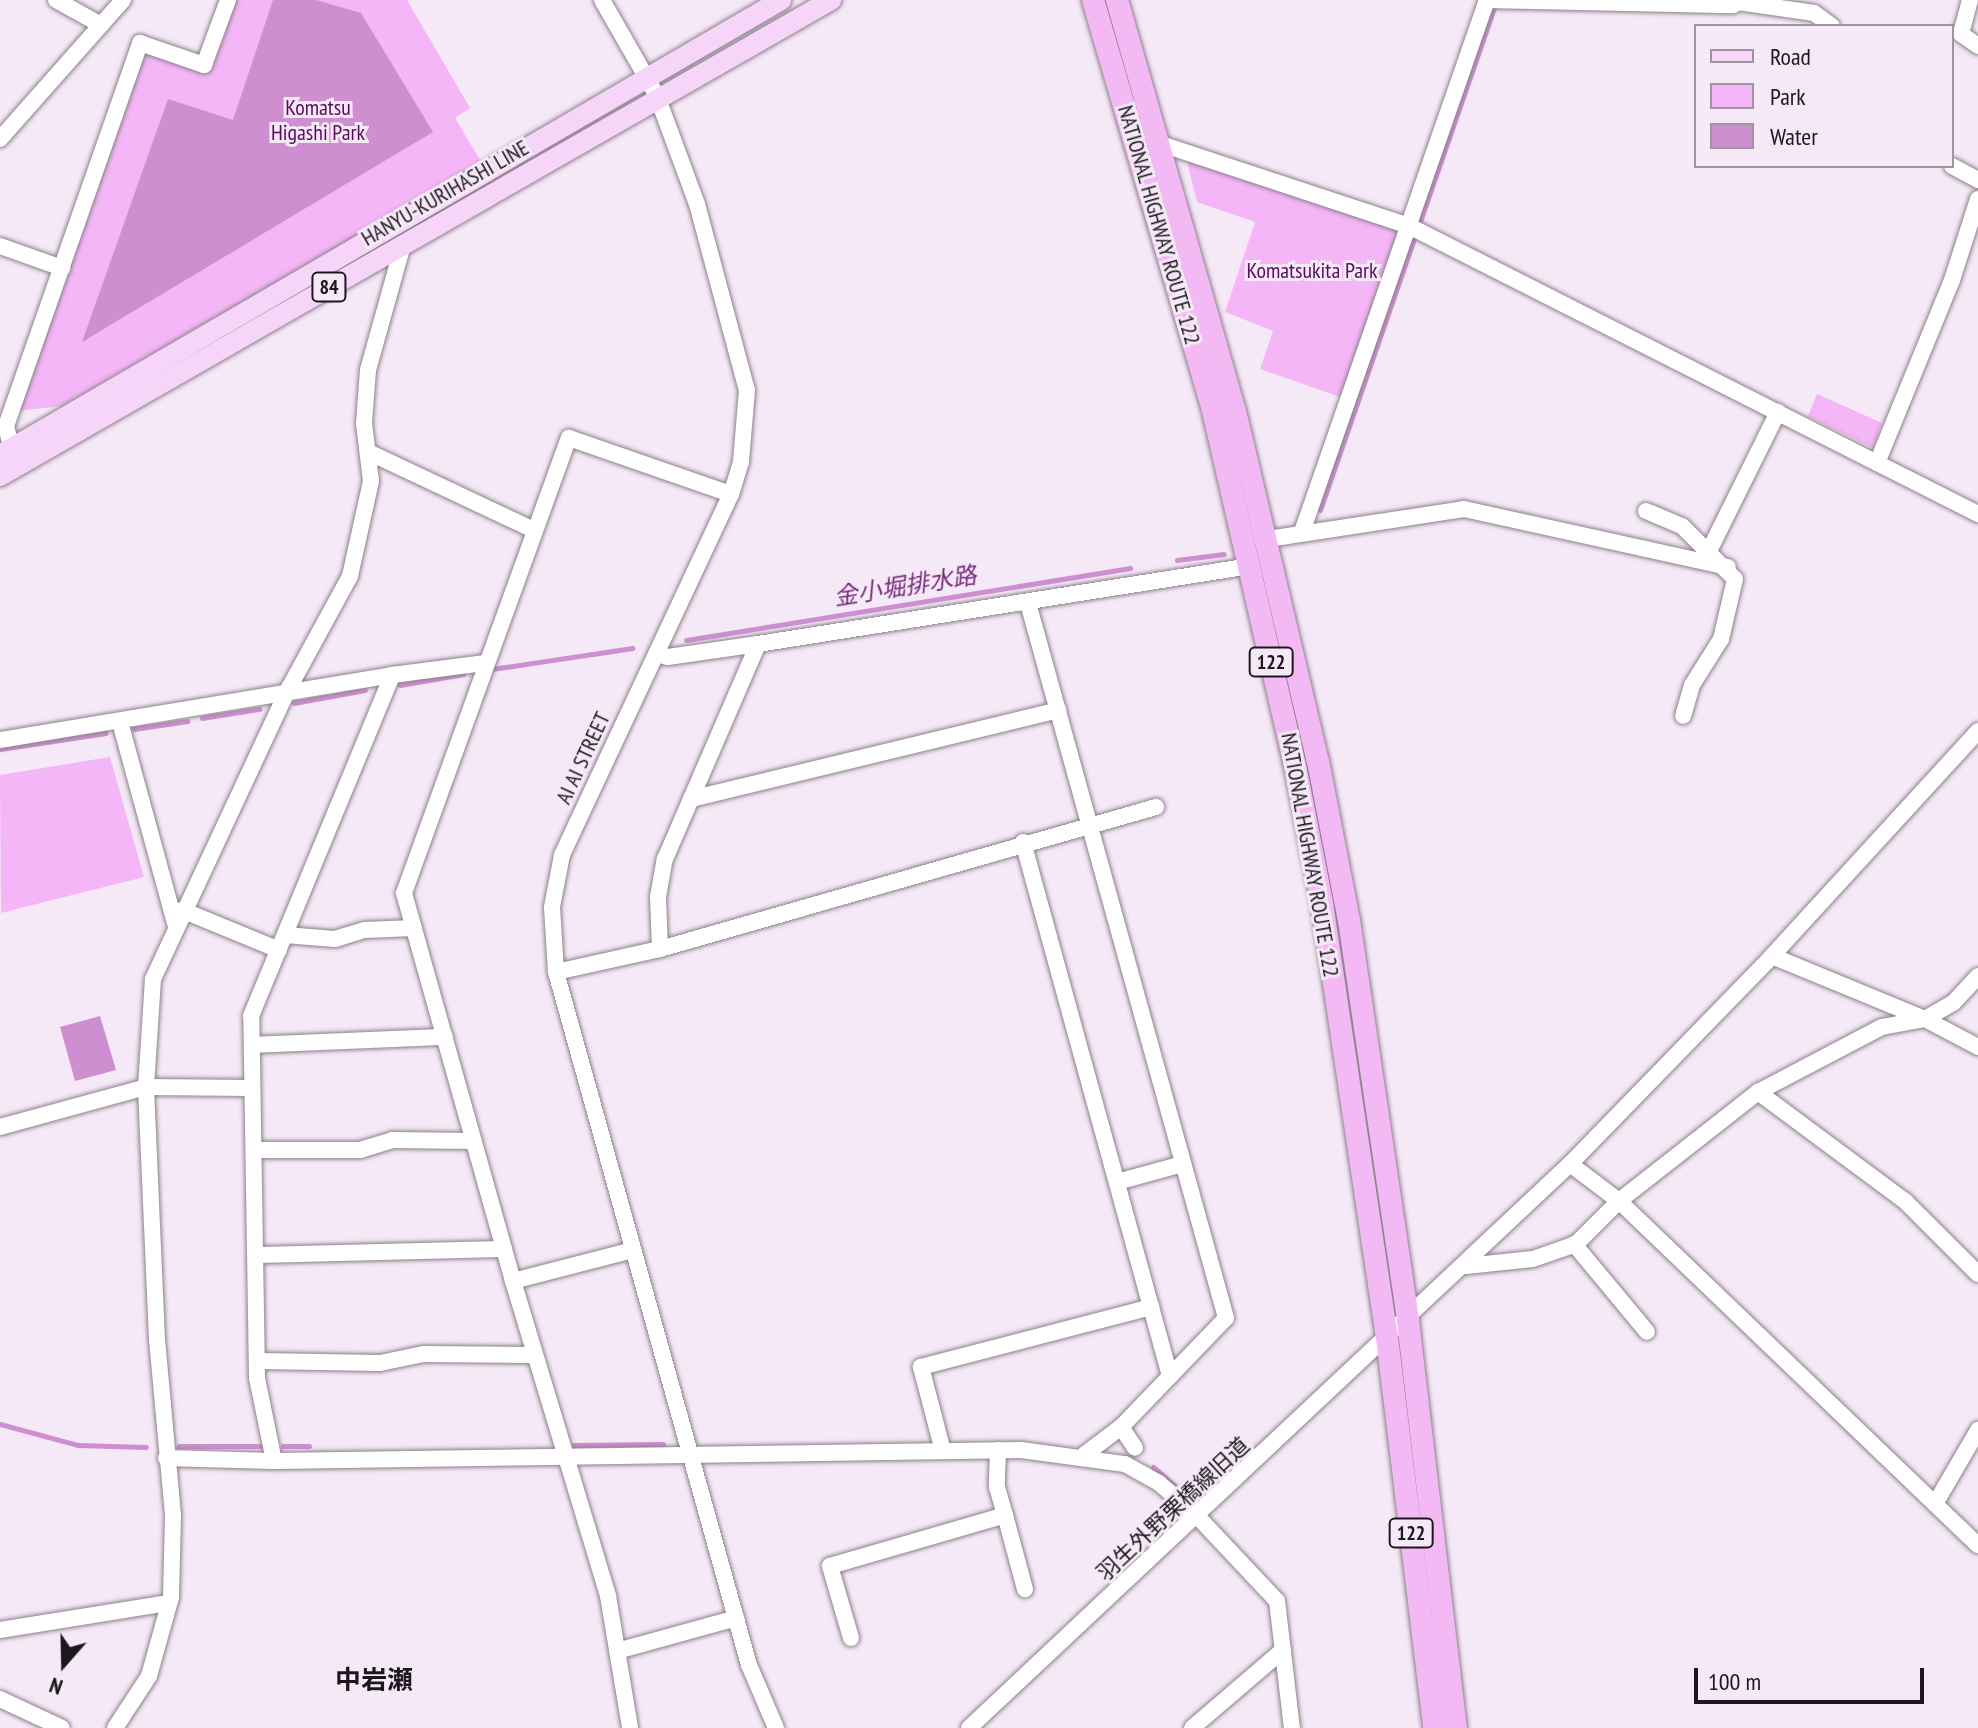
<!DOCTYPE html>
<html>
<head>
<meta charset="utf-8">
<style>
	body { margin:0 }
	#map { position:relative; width:1978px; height:1728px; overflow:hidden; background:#f6e9f7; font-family:"PT Sans Narrow","Noto Sans JP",sans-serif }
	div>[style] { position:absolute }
	.green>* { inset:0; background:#f4b6f6 }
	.water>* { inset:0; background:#ce8fd1 }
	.stream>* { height:5px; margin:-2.5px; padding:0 2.5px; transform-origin:2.5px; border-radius:2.5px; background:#ce8fd1 }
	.roads { filter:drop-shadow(0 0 2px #8c808c) drop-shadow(0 0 2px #8c808c) }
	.minor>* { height:16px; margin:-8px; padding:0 8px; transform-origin:8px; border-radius:8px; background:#fff }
	.major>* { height:20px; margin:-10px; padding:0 10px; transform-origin:10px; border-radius:10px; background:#f7d5f8 }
	.highway>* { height:22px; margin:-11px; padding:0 11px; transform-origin:11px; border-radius:11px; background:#f2b9f4 }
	span { translate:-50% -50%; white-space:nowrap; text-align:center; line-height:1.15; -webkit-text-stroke:6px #f6e9f7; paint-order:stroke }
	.shield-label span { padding:2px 6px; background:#f6e9f7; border:2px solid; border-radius:6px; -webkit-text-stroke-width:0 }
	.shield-label { font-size:20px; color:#1b171c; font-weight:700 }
	.park-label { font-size:22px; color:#590a5e }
	.street-label { font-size:22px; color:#1b171c }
	.water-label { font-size:24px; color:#752b7a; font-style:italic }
	.quarter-label { font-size:26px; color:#1b171c; font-weight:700 }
	.legend { position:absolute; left:1694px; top:24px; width:260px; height:144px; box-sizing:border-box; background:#f6e9f7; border:2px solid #9e959f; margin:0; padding:10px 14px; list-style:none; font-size:24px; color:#1b171c }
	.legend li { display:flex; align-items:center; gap:16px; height:40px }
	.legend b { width:40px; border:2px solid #9e959f }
	.north { position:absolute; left:24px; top:1624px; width:80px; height:80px; -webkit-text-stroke:6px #f6e9f7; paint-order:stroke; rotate:200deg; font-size:22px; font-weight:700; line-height:32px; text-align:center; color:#1b171c }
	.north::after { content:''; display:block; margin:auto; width:28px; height:36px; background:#1b171c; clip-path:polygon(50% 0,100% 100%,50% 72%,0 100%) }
	.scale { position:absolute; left:1694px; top:1668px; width:230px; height:36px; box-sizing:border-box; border:4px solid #1b171c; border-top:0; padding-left:10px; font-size:24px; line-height:28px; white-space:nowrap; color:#1b171c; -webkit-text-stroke:6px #f6e9f7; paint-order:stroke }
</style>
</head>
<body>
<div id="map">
	<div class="green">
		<i style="clip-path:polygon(234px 0,407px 0,470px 108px,455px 118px,482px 163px,62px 406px,17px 411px,145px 53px,208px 74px)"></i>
		<i style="clip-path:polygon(1185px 153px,1400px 229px,1343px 398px,1260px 369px,1273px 331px,1225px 312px,1255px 222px,1197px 202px)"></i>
		<i style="clip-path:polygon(1817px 394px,1882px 423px,1873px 448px,1808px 416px)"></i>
		<i style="clip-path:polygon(110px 757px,144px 877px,1px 913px,0 775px)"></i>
	</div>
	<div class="water">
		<i style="clip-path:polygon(273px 0,316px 0,361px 13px,433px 132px,82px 342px,168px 99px,233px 120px)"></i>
		<i style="clip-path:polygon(100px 1016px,116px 1070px,75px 1081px,60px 1027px)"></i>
	</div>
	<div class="stream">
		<i style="left:1320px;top:510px;width:534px;rotate:-70.89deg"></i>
		<i style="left:1177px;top:560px;width:47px;rotate:-7.3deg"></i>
		<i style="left:686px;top:640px;width:450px;rotate:-9.2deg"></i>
		<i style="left:492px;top:669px;width:142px;rotate:-8.5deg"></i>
		<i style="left:400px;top:685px;width:64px;rotate:-9.9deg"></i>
		<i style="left:294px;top:703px;width:72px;rotate:-10.4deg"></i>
		<i style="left:202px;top:718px;width:58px;rotate:-9deg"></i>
		<i style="left:134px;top:729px;width:54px;rotate:-8.6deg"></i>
		<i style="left:0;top:749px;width:107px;rotate:-8.6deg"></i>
		<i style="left:0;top:1424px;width:81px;rotate:15.1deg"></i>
		<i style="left:78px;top:1445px;width:68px;rotate:1.7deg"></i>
		<i style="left:574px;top:1445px;width:89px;rotate:-0.6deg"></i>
		<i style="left:179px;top:1446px;width:81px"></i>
		<i style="left:283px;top:1446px;width:26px"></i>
		<i style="left:1153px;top:1467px;width:48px;rotate:40.7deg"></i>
	</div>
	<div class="roads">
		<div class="minor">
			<i style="left:56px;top:0;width:51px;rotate:29.1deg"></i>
			<i style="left:602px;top:0;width:111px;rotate:60.2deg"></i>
			<i style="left:657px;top:96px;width:115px;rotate:69.7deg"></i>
			<i style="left:697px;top:204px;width:193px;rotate:75deg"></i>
			<i style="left:747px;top:390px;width:72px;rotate:94.8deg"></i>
			<i style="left:741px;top:462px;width:34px;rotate:107deg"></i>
			<i style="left:731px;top:494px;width:399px;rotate:115.1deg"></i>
			<i style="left:562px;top:855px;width:53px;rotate:100.9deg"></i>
			<i style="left:552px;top:907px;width:65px;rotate:86.5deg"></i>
			<i style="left:556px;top:972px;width:719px;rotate:74.44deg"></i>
			<i style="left:749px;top:1665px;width:69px;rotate:66.8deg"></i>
			<i style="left:1970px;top:0;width:35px;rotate:105deg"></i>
			<i style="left:1961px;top:34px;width:21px;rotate:35deg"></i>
			<i style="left:1738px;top:2px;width:77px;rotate:8.2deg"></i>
			<i style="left:1814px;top:13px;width:22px;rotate:36deg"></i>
			<i style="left:0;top:139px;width:186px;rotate:-48.5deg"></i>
			<i style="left:1161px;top:144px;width:261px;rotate:18.3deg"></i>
			<i style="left:1409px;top:226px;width:638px;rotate:26.85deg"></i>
			<i style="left:1952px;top:166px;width:30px;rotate:28deg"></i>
			<i style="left:0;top:246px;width:66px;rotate:19.5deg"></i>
			<i style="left:10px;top:442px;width:16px;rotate:-104deg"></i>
			<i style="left:6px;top:426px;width:406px;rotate:-70.7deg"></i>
			<i style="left:140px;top:43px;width:68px;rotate:19deg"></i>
			<i style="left:204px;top:65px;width:69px;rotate:-69.7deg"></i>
			<i style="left:368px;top:452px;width:181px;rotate:25.2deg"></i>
			<i style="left:1877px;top:463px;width:198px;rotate:-67.7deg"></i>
			<i style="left:1952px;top:280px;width:85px;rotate:-72.2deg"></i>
			<i style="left:1646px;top:511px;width:39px;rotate:23deg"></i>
			<i style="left:1682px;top:526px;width:75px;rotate:45deg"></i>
			<i style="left:1735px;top:579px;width:62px;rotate:103.1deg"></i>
			<i style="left:1721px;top:639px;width:54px;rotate:122.2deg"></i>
			<i style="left:1692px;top:685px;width:32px;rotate:106deg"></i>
			<i style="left:1302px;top:532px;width:563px;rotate:-70.83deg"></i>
			<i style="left:1487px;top:0;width:246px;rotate:1.2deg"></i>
			<i style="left:1733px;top:5px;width:10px;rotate:-29deg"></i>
			<i style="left:1268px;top:539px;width:198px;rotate:-8.7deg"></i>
			<i style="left:1464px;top:509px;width:270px;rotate:12.4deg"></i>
			<i style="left:1710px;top:549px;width:153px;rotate:-63.6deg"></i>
			<i style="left:1028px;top:603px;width:742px;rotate:74.52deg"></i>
			<i style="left:1226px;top:1318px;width:151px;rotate:133.9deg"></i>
			<i style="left:1121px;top:1427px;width:25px;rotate:56deg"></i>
			<i style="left:656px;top:654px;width:12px;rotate:14deg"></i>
			<i style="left:668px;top:657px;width:91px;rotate:-8.2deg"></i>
			<i style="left:758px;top:644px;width:497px;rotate:-9deg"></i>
			<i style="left:120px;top:722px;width:208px;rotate:74.7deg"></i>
			<i style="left:0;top:740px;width:397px;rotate:-9.4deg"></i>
			<i style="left:691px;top:799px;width:378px;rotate:-13.6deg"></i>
			<i style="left:1023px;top:842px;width:554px;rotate:74.61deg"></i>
			<i style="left:182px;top:910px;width:105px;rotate:22.4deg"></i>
			<i style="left:285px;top:935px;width:50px;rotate:4.6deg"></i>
			<i style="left:335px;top:939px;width:31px;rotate:-17deg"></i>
			<i style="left:365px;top:930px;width:49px;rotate:-2.3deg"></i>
			<i style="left:660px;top:949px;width:52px;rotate:-92.2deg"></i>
			<i style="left:658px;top:897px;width:39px;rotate:-80deg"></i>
			<i style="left:665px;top:859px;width:234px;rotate:-66.6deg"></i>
			<i style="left:1772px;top:956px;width:165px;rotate:22.4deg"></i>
			<i style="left:1925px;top:1019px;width:60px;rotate:27.8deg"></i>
			<i style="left:556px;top:972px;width:107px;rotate:-12.5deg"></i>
			<i style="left:660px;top:949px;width:516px;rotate:-15.98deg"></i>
			<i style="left:252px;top:1045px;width:193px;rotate:-2.4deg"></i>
			<i style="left:1758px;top:1092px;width:183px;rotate:36.6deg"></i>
			<i style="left:1905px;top:1201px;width:103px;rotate:45deg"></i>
			<i style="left:0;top:1127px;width:151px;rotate:-15.3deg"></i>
			<i style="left:146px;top:1087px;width:106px;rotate:0.5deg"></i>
			<i style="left:254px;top:1150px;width:106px"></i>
			<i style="left:360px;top:1150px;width:34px;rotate:-17deg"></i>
			<i style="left:392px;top:1140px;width:82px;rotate:0.7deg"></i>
			<i style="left:1570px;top:1164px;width:61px;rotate:37.1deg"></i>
			<i style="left:1619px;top:1201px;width:497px;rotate:43.8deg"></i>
			<i style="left:1117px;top:1182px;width:68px;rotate:-15.3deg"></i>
			<i style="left:1574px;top:1244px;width:114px;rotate:50.3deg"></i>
			<i style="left:633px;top:1250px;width:124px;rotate:165.5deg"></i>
			<i style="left:513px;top:1281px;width:403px;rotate:-105.7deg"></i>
			<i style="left:404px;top:893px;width:484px;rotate:-70.1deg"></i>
			<i style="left:569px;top:438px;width:171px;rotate:19.1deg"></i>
			<i style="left:256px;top:1255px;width:248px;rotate:-1.4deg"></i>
			<i style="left:1466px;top:1266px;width:67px;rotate:-6deg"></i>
			<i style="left:1533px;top:1259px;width:46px;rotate:-19.2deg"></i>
			<i style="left:1576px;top:1244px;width:61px;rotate:-45deg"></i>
			<i style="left:1619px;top:1201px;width:177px;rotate:-38.1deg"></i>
			<i style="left:1758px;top:1092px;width:140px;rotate:-27.7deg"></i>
			<i style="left:1882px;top:1027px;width:44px;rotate:-10.5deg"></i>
			<i style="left:1925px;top:1019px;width:32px;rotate:-30deg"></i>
			<i style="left:1953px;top:1003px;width:37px;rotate:-47deg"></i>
			<i style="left:513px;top:1281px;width:329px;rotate:73.2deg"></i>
			<i style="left:608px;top:1596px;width:134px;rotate:80.5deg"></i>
			<i style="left:258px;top:1361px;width:122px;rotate:0.9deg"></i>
			<i style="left:380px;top:1363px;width:45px;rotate:-11.6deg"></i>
			<i style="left:424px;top:1354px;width:109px;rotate:0.5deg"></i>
			<i style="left:998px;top:1450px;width:37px;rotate:92deg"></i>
			<i style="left:997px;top:1487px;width:29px;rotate:74deg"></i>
			<i style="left:943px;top:1451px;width:87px;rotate:-104.7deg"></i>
			<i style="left:921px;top:1367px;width:238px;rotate:-14.6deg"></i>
			<i style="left:1084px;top:1455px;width:46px;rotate:-37.1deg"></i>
			<i style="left:166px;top:1458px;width:108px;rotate:1.6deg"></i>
			<i style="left:274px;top:1461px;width:747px;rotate:-0.84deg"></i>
			<i style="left:1021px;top:1450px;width:105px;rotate:7.7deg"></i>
			<i style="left:1125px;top:1464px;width:39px;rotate:29deg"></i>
			<i style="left:1159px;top:1483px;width:52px;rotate:41.1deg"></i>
			<i style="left:1198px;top:1517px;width:115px;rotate:46.8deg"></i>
			<i style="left:1277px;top:1601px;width:128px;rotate:83.3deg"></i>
			<i style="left:274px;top:1461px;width:85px;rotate:-101.6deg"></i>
			<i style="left:257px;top:1378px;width:362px;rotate:-90.9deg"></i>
			<i style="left:251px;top:1016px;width:369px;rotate:-67.5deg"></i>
			<i style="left:392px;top:675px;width:94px;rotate:-7.4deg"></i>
			<i style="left:1935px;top:1504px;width:86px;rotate:-59.8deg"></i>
			<i style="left:0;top:1630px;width:171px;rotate:-9.1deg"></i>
			<i style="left:851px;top:1638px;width:75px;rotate:-106.3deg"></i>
			<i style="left:830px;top:1566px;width:182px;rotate:-16.2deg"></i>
			<i style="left:1005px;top:1515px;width:77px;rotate:74.9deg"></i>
			<i style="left:617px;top:1651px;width:124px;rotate:-15.4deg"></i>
			<i style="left:0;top:1699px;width:68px;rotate:25.1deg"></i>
			<i style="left:115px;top:1728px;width:62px;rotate:-56.8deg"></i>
			<i style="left:149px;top:1676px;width:82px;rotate:-74.4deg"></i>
			<i style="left:171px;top:1597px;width:82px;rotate:-88.6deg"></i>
			<i style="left:173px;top:1515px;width:176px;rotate:-95.2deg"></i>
			<i style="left:157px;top:1340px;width:253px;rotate:-92.5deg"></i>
			<i style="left:146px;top:1087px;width:108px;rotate:-86.3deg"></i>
			<i style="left:153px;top:979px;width:321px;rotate:-65deg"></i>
			<i style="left:289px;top:688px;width:128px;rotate:-61.4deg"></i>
			<i style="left:350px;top:576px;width:97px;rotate:-77.5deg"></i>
			<i style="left:371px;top:481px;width:58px;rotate:-96.9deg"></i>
			<i style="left:364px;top:423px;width:53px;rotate:-85.7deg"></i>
			<i style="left:368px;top:370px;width:130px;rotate:-74.4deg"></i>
			<i style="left:969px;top:1728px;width:824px;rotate:-43.18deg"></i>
			<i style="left:1570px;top:1164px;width:290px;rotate:-45.8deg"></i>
			<i style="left:1772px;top:956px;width:305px;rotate:-47.5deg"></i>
			<i style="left:1192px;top:1728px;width:120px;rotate:-40.6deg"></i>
		</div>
		<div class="major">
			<i style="left:0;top:455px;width:904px;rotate:-30.22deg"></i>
			<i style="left:0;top:476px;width:958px;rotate:-29.8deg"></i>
		</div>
		<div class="highway">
			<i style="left:1093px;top:0;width:432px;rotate:73.7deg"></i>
			<i style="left:1214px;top:415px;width:359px;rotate:77deg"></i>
			<i style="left:1295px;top:765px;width:141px;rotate:78.9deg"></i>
			<i style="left:1322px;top:903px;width:439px;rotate:81.5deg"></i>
			<i style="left:1387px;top:1337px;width:394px;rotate:83.1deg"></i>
			<i style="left:1117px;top:0;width:428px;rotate:74deg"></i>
			<i style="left:1235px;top:411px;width:360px;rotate:76.7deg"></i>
			<i style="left:1318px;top:761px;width:162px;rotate:79deg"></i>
			<i style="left:1349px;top:920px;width:405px;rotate:81.6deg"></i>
			<i style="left:1408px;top:1321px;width:410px;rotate:83.3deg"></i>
		</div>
	</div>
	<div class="shield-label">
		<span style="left:329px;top:287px">84</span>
		<span style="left:1271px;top:662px">122</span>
		<span style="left:1411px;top:1533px">122</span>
	</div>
	<div class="park-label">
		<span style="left:318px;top:120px">Komatsu<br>Higashi Park</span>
		<span style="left:1312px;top:271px">Komatsukita Park</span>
	</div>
	<div class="street-label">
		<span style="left:445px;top:193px;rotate:-30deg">HANYU-KURIHASHI LINE</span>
		<span style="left:1159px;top:225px;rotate:74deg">NATIONAL HIGHWAY ROUTE 122</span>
		<span style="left:583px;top:758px;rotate:-65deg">AI AI STREET</span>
		<span style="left:1310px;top:855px;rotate:80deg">NATIONAL HIGHWAY ROUTE 122</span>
		<span style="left:1173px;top:1509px;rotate:-43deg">羽生外野栗橋線旧道</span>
	</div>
	<div class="water-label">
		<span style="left:905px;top:586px;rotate:-9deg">金小堀排水路</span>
	</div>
	<div class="quarter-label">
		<span style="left:374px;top:1680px">中岩瀬</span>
	</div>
	<ul class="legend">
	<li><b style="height:10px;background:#f7d5f8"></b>Road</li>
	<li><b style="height:22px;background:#f4b6f6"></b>Park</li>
	<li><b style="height:22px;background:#ce8fd1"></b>Water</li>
	</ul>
	<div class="north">N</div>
	<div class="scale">100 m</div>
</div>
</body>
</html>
